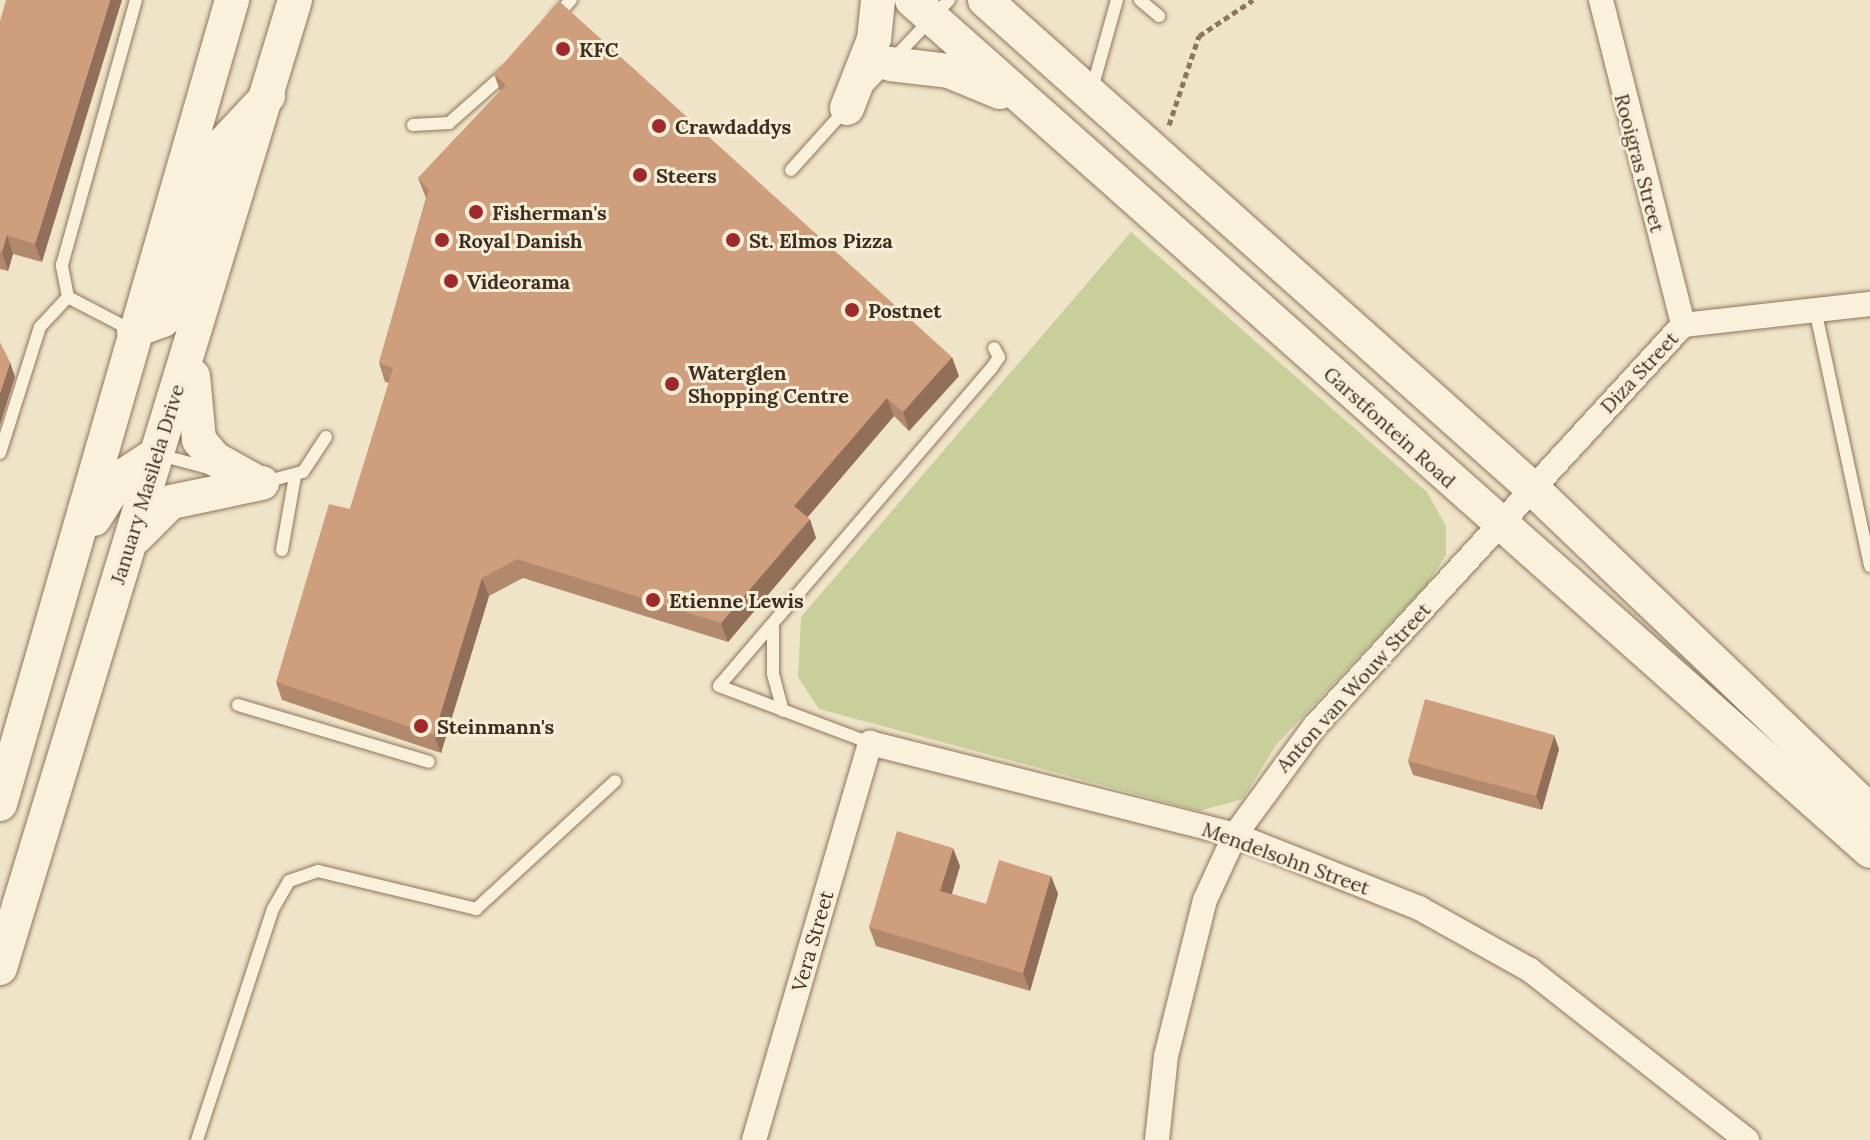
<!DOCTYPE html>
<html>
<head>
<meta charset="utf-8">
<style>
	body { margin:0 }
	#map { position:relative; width:1870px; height:1140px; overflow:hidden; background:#f0e4c8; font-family:Lora,serif }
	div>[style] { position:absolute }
	.green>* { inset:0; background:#c9cf9b }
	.path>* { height:5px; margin-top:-2.5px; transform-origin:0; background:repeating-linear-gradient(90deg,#8d765c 0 6px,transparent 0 10px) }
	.roads { filter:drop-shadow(0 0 2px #8d765c) drop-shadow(0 0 2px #8d765c) }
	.lane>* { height:12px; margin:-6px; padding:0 6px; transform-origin:6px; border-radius:6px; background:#faf1dc }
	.street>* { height:24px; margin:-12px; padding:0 12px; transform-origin:12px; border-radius:12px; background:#faf1dc }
	.secondary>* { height:34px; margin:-17px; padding:0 17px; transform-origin:17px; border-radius:17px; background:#faf1dc }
	.wall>* { inset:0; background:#b2896c }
	.shaded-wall>* { inset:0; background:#916f58 }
	.building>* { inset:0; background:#cf9f7d }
	.dots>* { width:22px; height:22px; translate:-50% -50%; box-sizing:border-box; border:4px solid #f7eed8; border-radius:50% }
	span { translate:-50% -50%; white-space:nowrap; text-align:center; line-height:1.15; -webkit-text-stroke:6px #f7eed8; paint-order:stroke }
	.poi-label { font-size:20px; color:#3d2e20; font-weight:700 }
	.left { translate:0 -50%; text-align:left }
	.street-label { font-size:20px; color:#3d2e20 }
</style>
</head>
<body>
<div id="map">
	<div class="green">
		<i style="clip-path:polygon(1131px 232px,1427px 492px,1446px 526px,1446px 555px,1427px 584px,1276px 745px,1243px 799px,1199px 811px,819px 709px,798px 677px,801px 617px)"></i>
	</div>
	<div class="path">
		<i style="left:1169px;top:125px;width:94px;rotate:-71.4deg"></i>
		<i style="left:1199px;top:36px;width:65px;rotate:-33.7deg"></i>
	</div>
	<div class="roads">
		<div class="lane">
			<i style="left:1140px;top:0;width:25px;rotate:40deg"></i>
			<i style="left:556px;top:17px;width:23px;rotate:-49deg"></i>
			<i style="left:866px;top:88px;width:121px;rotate:-46.7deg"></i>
			<i style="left:1092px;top:89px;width:92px;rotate:-74.3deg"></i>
			<i style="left:413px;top:125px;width:36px;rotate:-3deg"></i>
			<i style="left:449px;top:123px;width:76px;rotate:-41.3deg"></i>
			<i style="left:791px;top:170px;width:81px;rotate:-48deg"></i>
			<i style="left:1815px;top:309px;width:263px;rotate:77.9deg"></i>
			<i style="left:131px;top:330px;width:71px;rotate:-152.4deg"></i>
			<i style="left:68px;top:297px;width:33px;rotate:-101deg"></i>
			<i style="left:62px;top:265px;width:275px;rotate:-74.4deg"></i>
			<i style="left:0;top:453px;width:132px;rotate:-72.4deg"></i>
			<i style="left:40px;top:327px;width:41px;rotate:-47deg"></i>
			<i style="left:160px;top:455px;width:54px;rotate:15.1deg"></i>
			<i style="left:265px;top:482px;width:39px;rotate:-15deg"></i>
			<i style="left:303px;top:472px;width:42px;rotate:-56.7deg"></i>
			<i style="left:282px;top:550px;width:75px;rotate:-80deg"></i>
			<i style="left:773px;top:627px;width:47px;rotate:90deg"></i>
			<i style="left:773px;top:674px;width:38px;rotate:75deg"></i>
			<i style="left:238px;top:705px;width:199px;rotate:16.6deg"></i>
			<i style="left:870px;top:743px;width:161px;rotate:-159.3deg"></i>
			<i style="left:719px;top:686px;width:418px;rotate:-49.4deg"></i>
			<i style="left:991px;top:369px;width:14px;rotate:-56deg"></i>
			<i style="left:999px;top:357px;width:10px;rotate:-119deg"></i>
			<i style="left:197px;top:1140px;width:243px;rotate:-71.8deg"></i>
			<i style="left:273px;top:909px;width:32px;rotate:-60deg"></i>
			<i style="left:289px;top:881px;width:31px;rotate:-19deg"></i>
			<i style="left:318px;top:871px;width:163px;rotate:13.5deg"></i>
			<i style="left:476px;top:909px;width:189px;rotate:-42.6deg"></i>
		</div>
		<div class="street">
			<i style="left:1601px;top:0;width:335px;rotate:75.8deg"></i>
			<i style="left:754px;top:1140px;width:414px;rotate:-73.7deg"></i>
			<i style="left:870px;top:743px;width:376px;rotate:14.1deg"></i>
			<i style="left:1235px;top:835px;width:198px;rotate:21.6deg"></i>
			<i style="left:1419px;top:908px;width:127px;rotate:29.2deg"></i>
			<i style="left:1530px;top:970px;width:276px;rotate:38.1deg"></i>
			<i style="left:1157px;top:1140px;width:84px;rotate:-83.9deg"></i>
			<i style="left:1166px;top:1056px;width:161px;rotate:-76deg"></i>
			<i style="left:1205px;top:900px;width:72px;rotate:-65.2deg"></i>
			<i style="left:1235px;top:835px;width:134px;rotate:-53.8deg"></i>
			<i style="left:1314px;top:727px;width:546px;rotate:-47.45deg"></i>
			<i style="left:1683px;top:325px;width:188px;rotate:-6.4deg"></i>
		</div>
		<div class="secondary">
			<i style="left:912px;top:0;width:1281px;rotate:41.61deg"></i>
			<i style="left:985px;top:0;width:734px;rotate:41.74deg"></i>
			<i style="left:1533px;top:489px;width:466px;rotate:43.7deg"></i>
			<i style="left:890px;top:64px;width:59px;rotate:6.8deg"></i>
			<i style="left:949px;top:71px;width:55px;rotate:22.4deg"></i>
			<i style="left:847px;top:108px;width:74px;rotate:-68.6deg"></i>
			<i style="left:874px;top:39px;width:39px;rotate:-84deg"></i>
			<i style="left:134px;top:331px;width:31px;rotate:-21deg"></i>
			<i style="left:163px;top:320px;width:186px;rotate:-71.2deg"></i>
			<i style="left:223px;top:144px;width:66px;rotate:-46.8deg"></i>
			<i style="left:193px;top:376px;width:64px;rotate:84.6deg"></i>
			<i style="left:199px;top:440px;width:25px;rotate:50deg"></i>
			<i style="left:215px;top:459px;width:43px;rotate:28.9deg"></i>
			<i style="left:94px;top:519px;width:49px;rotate:-57.6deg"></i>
			<i style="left:120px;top:478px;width:44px;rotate:-33deg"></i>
			<i style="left:136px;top:537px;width:49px;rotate:-45deg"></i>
			<i style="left:171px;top:502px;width:93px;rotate:-11.8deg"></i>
			<i style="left:0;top:804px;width:837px;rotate:-73.9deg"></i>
			<i style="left:0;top:968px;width:1012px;rotate:-73.05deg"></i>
		</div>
	</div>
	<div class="wall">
		<i style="clip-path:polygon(0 21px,42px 262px,13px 254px,8px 271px,0 269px)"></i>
		<i style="clip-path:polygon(494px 74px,959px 376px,909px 431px,894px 416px,807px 517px,816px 538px,728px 642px,523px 578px,489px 596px,441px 753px,282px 700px,276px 682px,350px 509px,389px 383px,385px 382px,379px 363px,426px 198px,418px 178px,500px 91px)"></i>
		<i style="clip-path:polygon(1559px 749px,1542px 810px,1413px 775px,1408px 761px)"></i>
		<i style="clip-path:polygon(960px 866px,952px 894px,986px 904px,1051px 876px,1058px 894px,1030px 991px,876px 946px,869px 927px)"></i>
	</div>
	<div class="shaded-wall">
		<i style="clip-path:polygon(110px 0,122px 0,42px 262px,35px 244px)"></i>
		<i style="clip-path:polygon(7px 235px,13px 254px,8px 271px,2px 252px)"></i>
		<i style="clip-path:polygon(952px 357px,959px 376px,909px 431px,903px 412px)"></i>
		<i style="clip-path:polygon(10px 362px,15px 377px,0 425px,0 393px)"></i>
		<i style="clip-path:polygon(887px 398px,894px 416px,801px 525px,794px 506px)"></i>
		<i style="clip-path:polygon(810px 519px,816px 538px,728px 642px,721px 623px)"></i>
		<i style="clip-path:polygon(482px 578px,489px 596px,441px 753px,434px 735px)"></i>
		<i style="clip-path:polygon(1554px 735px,1559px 749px,1542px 810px,1536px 796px)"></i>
		<i style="clip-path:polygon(953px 848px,960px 866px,947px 909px,940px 891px)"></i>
		<i style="clip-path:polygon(1051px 876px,1058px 894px,1030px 991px,1023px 973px)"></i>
	</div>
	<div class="building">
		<i style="clip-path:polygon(6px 0,110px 0,35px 244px,7px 235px,2px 252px,0 252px,0 21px)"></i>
		<i style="clip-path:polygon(559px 1px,952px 357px,903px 412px,887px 398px,794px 506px,810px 519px,721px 623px,517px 559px,482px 578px,434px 735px,276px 682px,329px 504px,350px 509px,393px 368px,379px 363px,429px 190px,418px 178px,506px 85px,494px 74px)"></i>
		<i style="clip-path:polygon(0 342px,10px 362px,0 393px)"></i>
		<i style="clip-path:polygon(1425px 699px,1554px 735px,1536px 796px,1408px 761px)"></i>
		<i style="clip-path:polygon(897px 831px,953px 848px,940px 891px,986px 904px,999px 860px,1051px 876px,1023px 973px,869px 927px)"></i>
	</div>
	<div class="dots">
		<i style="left:563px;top:49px;background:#9e2a2b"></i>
		<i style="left:659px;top:126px;background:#9e2a2b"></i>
		<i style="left:640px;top:175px;background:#9e2a2b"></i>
		<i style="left:476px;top:212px;background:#9e2a2b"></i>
		<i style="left:442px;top:240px;background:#9e2a2b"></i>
		<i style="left:733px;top:240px;background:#9e2a2b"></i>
		<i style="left:451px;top:281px;background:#9e2a2b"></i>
		<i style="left:852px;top:310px;background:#9e2a2b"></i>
		<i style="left:672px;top:384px;background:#9e2a2b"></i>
		<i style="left:653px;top:600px;background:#9e2a2b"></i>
		<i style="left:421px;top:726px;background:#9e2a2b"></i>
	</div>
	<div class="poi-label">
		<span class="left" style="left:579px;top:49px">KFC</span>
		<span class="left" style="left:675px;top:126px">Crawdaddys</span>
		<span class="left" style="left:656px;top:175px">Steers</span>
		<span class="left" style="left:492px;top:212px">Fisherman's</span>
		<span class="left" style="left:458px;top:240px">Royal Danish</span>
		<span class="left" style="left:749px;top:240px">St. Elmos Pizza</span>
		<span class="left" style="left:467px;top:281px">Videorama</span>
		<span class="left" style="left:868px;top:310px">Postnet</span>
		<span class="left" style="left:688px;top:384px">Waterglen<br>Shopping Centre</span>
		<span class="left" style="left:669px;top:600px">Etienne Lewis</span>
		<span class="left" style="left:437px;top:726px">Steinmann's</span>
	</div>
	<div class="street-label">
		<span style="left:1640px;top:163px;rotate:75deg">Rooigras Street</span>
		<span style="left:1639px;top:372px;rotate:-47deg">Diza Street</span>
		<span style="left:1390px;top:427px;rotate:42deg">Garstfontein Road</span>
		<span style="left:147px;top:484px;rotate:-73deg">January Masilela Drive</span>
		<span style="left:1353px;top:687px;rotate:-48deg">Anton van Wouw Street</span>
		<span style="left:1286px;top:858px;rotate:20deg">Mendelsohn Street</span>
		<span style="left:812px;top:941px;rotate:-74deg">Vera Street</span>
	</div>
</div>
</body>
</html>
